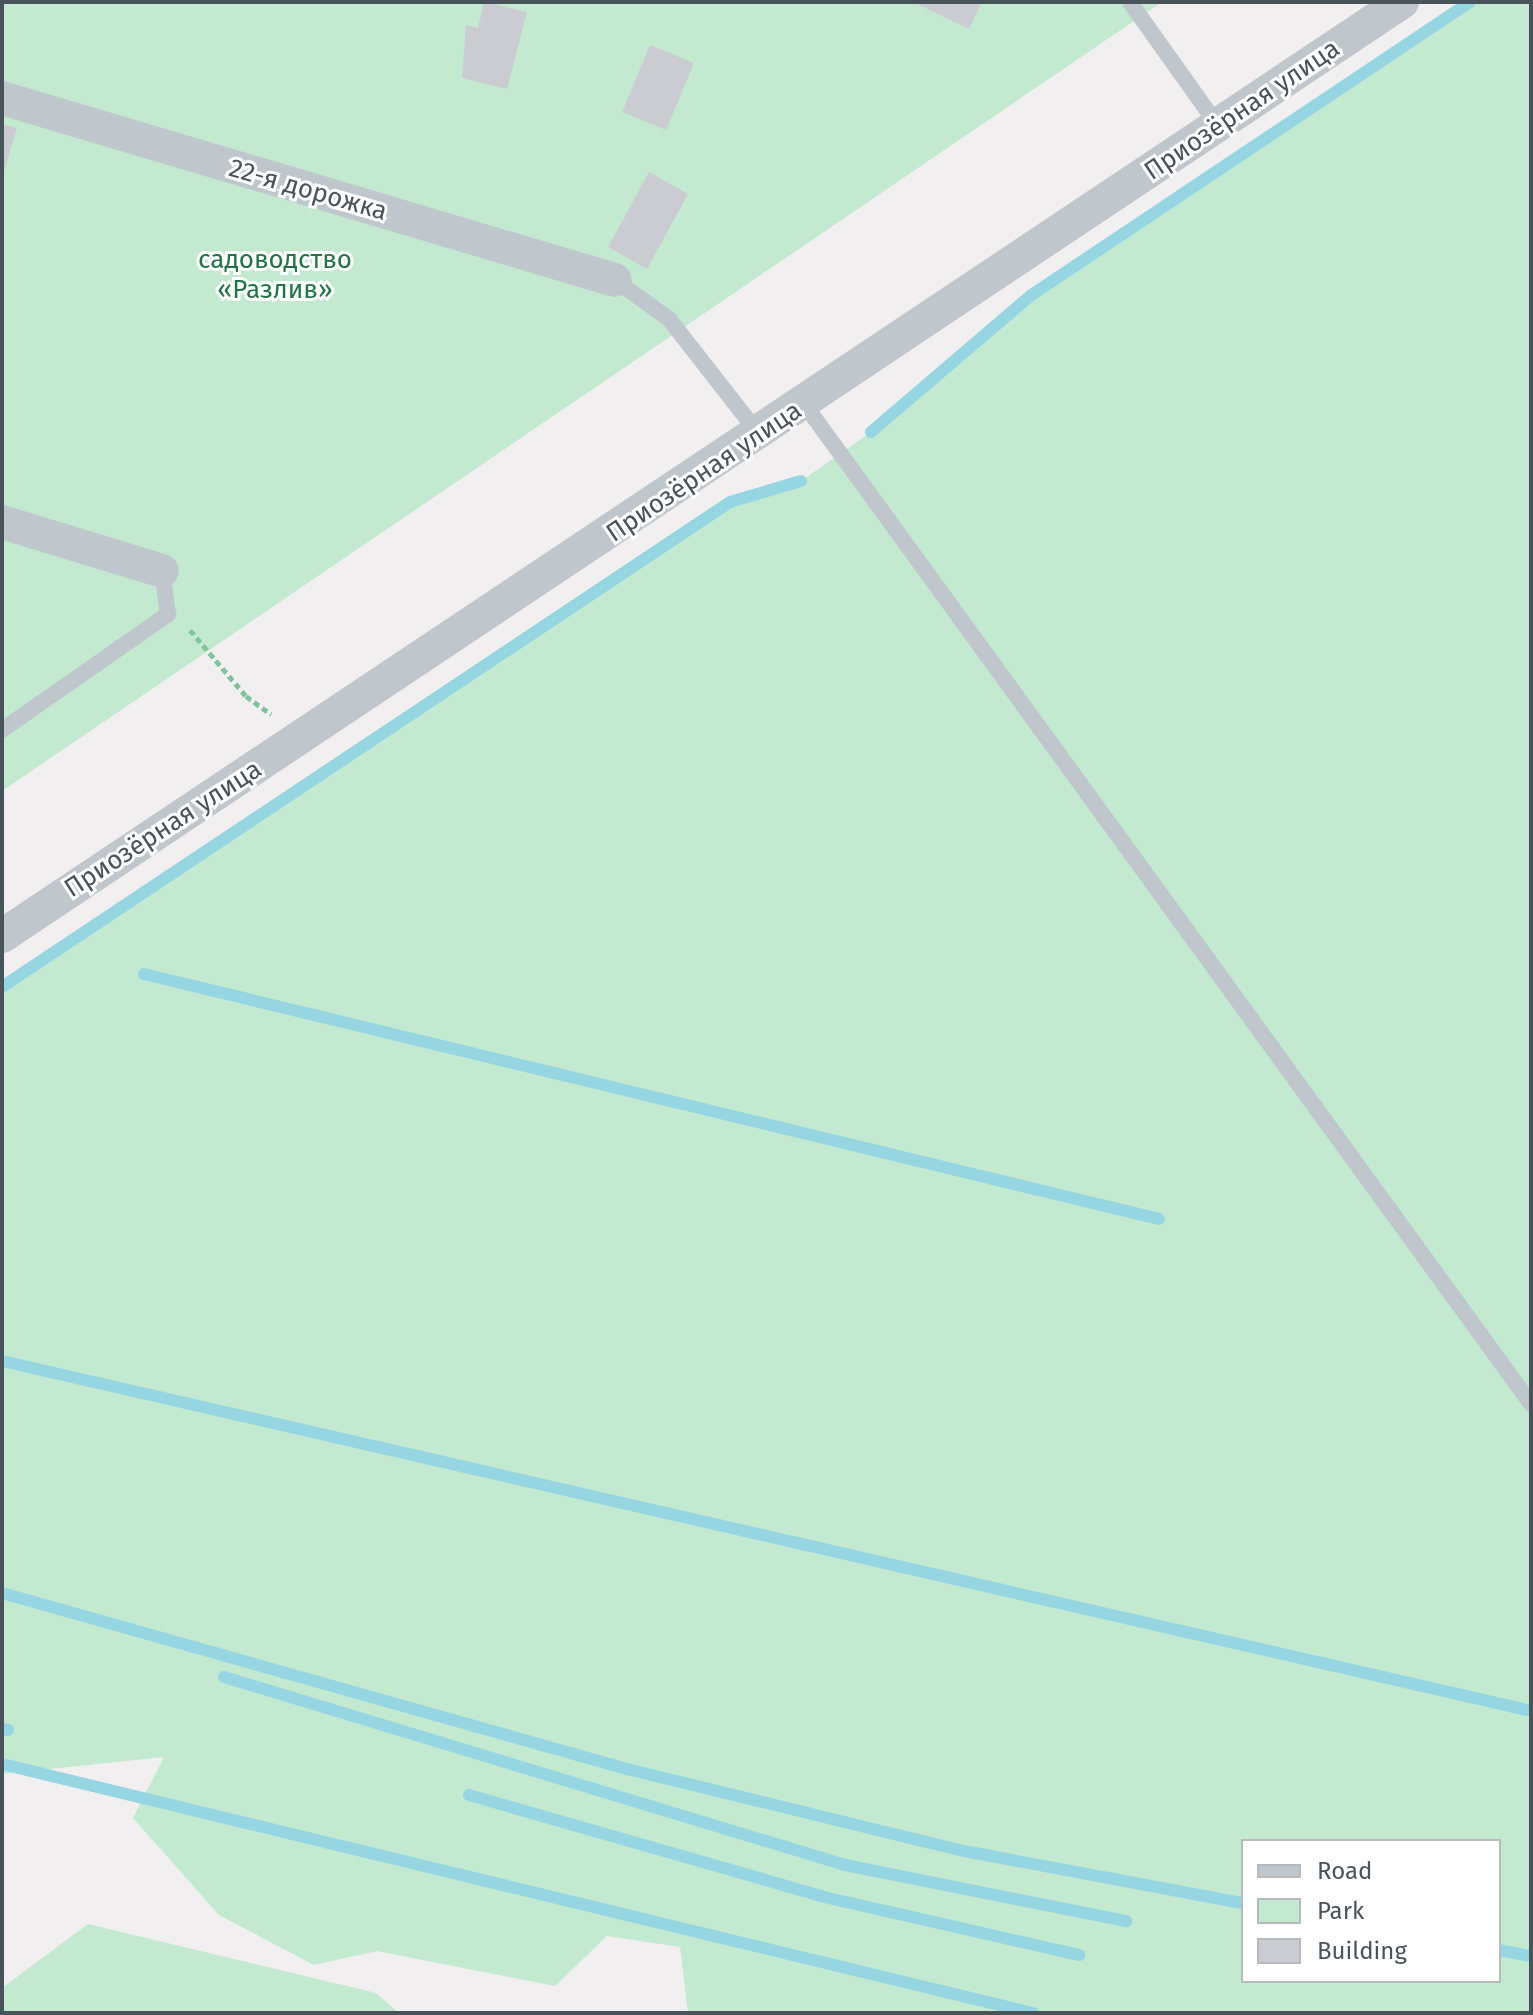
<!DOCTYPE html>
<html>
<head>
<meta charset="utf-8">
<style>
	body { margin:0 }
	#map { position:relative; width:1533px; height:2015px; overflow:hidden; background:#f1efef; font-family:"Fira Sans",sans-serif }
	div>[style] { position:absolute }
	.green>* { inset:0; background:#c3ead0 }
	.stream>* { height:12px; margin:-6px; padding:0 6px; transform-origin:6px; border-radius:6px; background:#95d6e2 }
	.building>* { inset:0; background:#caccd1 }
	.path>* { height:5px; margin-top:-2.5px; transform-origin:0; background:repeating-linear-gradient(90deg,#7fc49f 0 6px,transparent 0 10px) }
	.lane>* { height:16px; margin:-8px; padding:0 8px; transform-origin:8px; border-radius:8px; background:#bfc7cc }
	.street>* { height:34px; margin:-17px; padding:0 17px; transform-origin:17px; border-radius:17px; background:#bfc7cc }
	span { translate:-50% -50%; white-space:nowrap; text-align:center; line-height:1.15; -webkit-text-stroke:6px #fff; paint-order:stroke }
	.street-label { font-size:26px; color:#49535a }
	.park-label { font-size:26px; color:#227447 }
	.frame { position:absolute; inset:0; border:4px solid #49535a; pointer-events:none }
	.legend { position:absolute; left:1241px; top:1839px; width:260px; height:144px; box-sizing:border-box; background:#fff; border:2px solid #b6babd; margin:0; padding:10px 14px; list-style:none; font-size:24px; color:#49535a }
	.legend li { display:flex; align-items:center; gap:16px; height:40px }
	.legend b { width:40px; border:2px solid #b6babd }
</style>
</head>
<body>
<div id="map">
	<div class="green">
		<i style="clip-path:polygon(2px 2px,1162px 2px,2px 791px)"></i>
		<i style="clip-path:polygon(evenodd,1470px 2px,1531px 2px,1531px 2013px,688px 2013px,680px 1947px,607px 1936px,555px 1986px,377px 1951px,314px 1965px,219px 1915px,133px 1818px,164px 1757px,2px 1774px,2px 987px,730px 502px,801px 481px,871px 432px,1030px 296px,1470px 2px,1243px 1841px,1499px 1841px,1499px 1981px,1243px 1981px,1243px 1841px)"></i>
		<i style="clip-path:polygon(88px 1924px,376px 1993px,399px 2013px,2px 2013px,2px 1988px)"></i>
	</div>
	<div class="stream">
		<i style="left:871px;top:432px;width:209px;rotate:-40.5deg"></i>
		<i style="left:1030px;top:296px;width:529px;rotate:-33.75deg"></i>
		<i style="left:144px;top:974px;width:1044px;rotate:13.57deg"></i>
		<i style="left:2px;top:987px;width:875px;rotate:-33.67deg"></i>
		<i style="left:730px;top:502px;width:74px;rotate:-16.5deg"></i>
		<i style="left:2px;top:1361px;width:1569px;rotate:12.89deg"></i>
		<i style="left:2px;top:1593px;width:653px;rotate:15.72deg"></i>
		<i style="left:631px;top:1770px;width:343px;rotate:13.7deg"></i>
		<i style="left:964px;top:1851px;width:284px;rotate:10.6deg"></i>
		<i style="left:224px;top:1677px;width:649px;rotate:16.84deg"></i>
		<i style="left:845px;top:1865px;width:287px;rotate:11.3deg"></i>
		<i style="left:2px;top:1729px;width:6px;rotate:9deg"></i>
		<i style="left:2px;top:1764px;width:1061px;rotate:13.58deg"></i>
		<i style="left:469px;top:1795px;width:369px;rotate:16deg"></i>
		<i style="left:824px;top:1897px;width:262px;rotate:12.8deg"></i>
		<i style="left:1499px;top:1950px;width:33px;rotate:11deg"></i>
	</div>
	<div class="building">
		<i style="clip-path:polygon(484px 2px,527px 12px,507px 89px,462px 78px,466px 25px,478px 28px)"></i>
		<i style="clip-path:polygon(913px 2px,982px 2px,969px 29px)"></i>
		<i style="clip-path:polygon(650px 45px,694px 63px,666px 130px,622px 112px)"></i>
		<i style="clip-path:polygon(2px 124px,17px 128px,3px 175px,2px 175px)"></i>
		<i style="clip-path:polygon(649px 172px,688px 194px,647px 269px,608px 247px)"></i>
	</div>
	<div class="path">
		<i style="left:190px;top:630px;width:87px;rotate:49.7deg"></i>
		<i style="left:246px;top:696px;width:31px;rotate:36deg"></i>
	</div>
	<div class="lane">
		<i style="left:1130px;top:2px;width:152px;rotate:54.6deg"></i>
		<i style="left:615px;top:280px;width:67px;rotate:35.8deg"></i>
		<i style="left:669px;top:319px;width:146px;rotate:52deg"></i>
		<i style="left:805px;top:405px;width:1235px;rotate:53.99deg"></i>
		<i style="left:2px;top:730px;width:203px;rotate:-34.9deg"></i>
		<i style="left:168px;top:614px;width:43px;rotate:-97.9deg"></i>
	</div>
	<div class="street">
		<i style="left:2px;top:98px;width:639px;rotate:16.54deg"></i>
		<i style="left:2px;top:522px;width:167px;rotate:17deg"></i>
		<i style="left:2px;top:936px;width:1683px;rotate:-33.71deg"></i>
	</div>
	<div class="street-label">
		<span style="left:1242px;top:110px;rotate:-34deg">Приозёрная улица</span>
		<span style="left:308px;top:190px;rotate:16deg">22-я дорожка</span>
		<span style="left:704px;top:472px;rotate:-34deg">Приозёрная улица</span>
		<span style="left:163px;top:829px;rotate:-33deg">Приозёрная улица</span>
	</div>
	<div class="park-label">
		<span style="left:275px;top:275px">садоводство<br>«Разлив»</span>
	</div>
	<div class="frame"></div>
	<ul class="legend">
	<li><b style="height:10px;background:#bfc7cc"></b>Road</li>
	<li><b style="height:22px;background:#c3ead0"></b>Park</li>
	<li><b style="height:22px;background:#caccd1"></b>Building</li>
	</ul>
</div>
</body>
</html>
